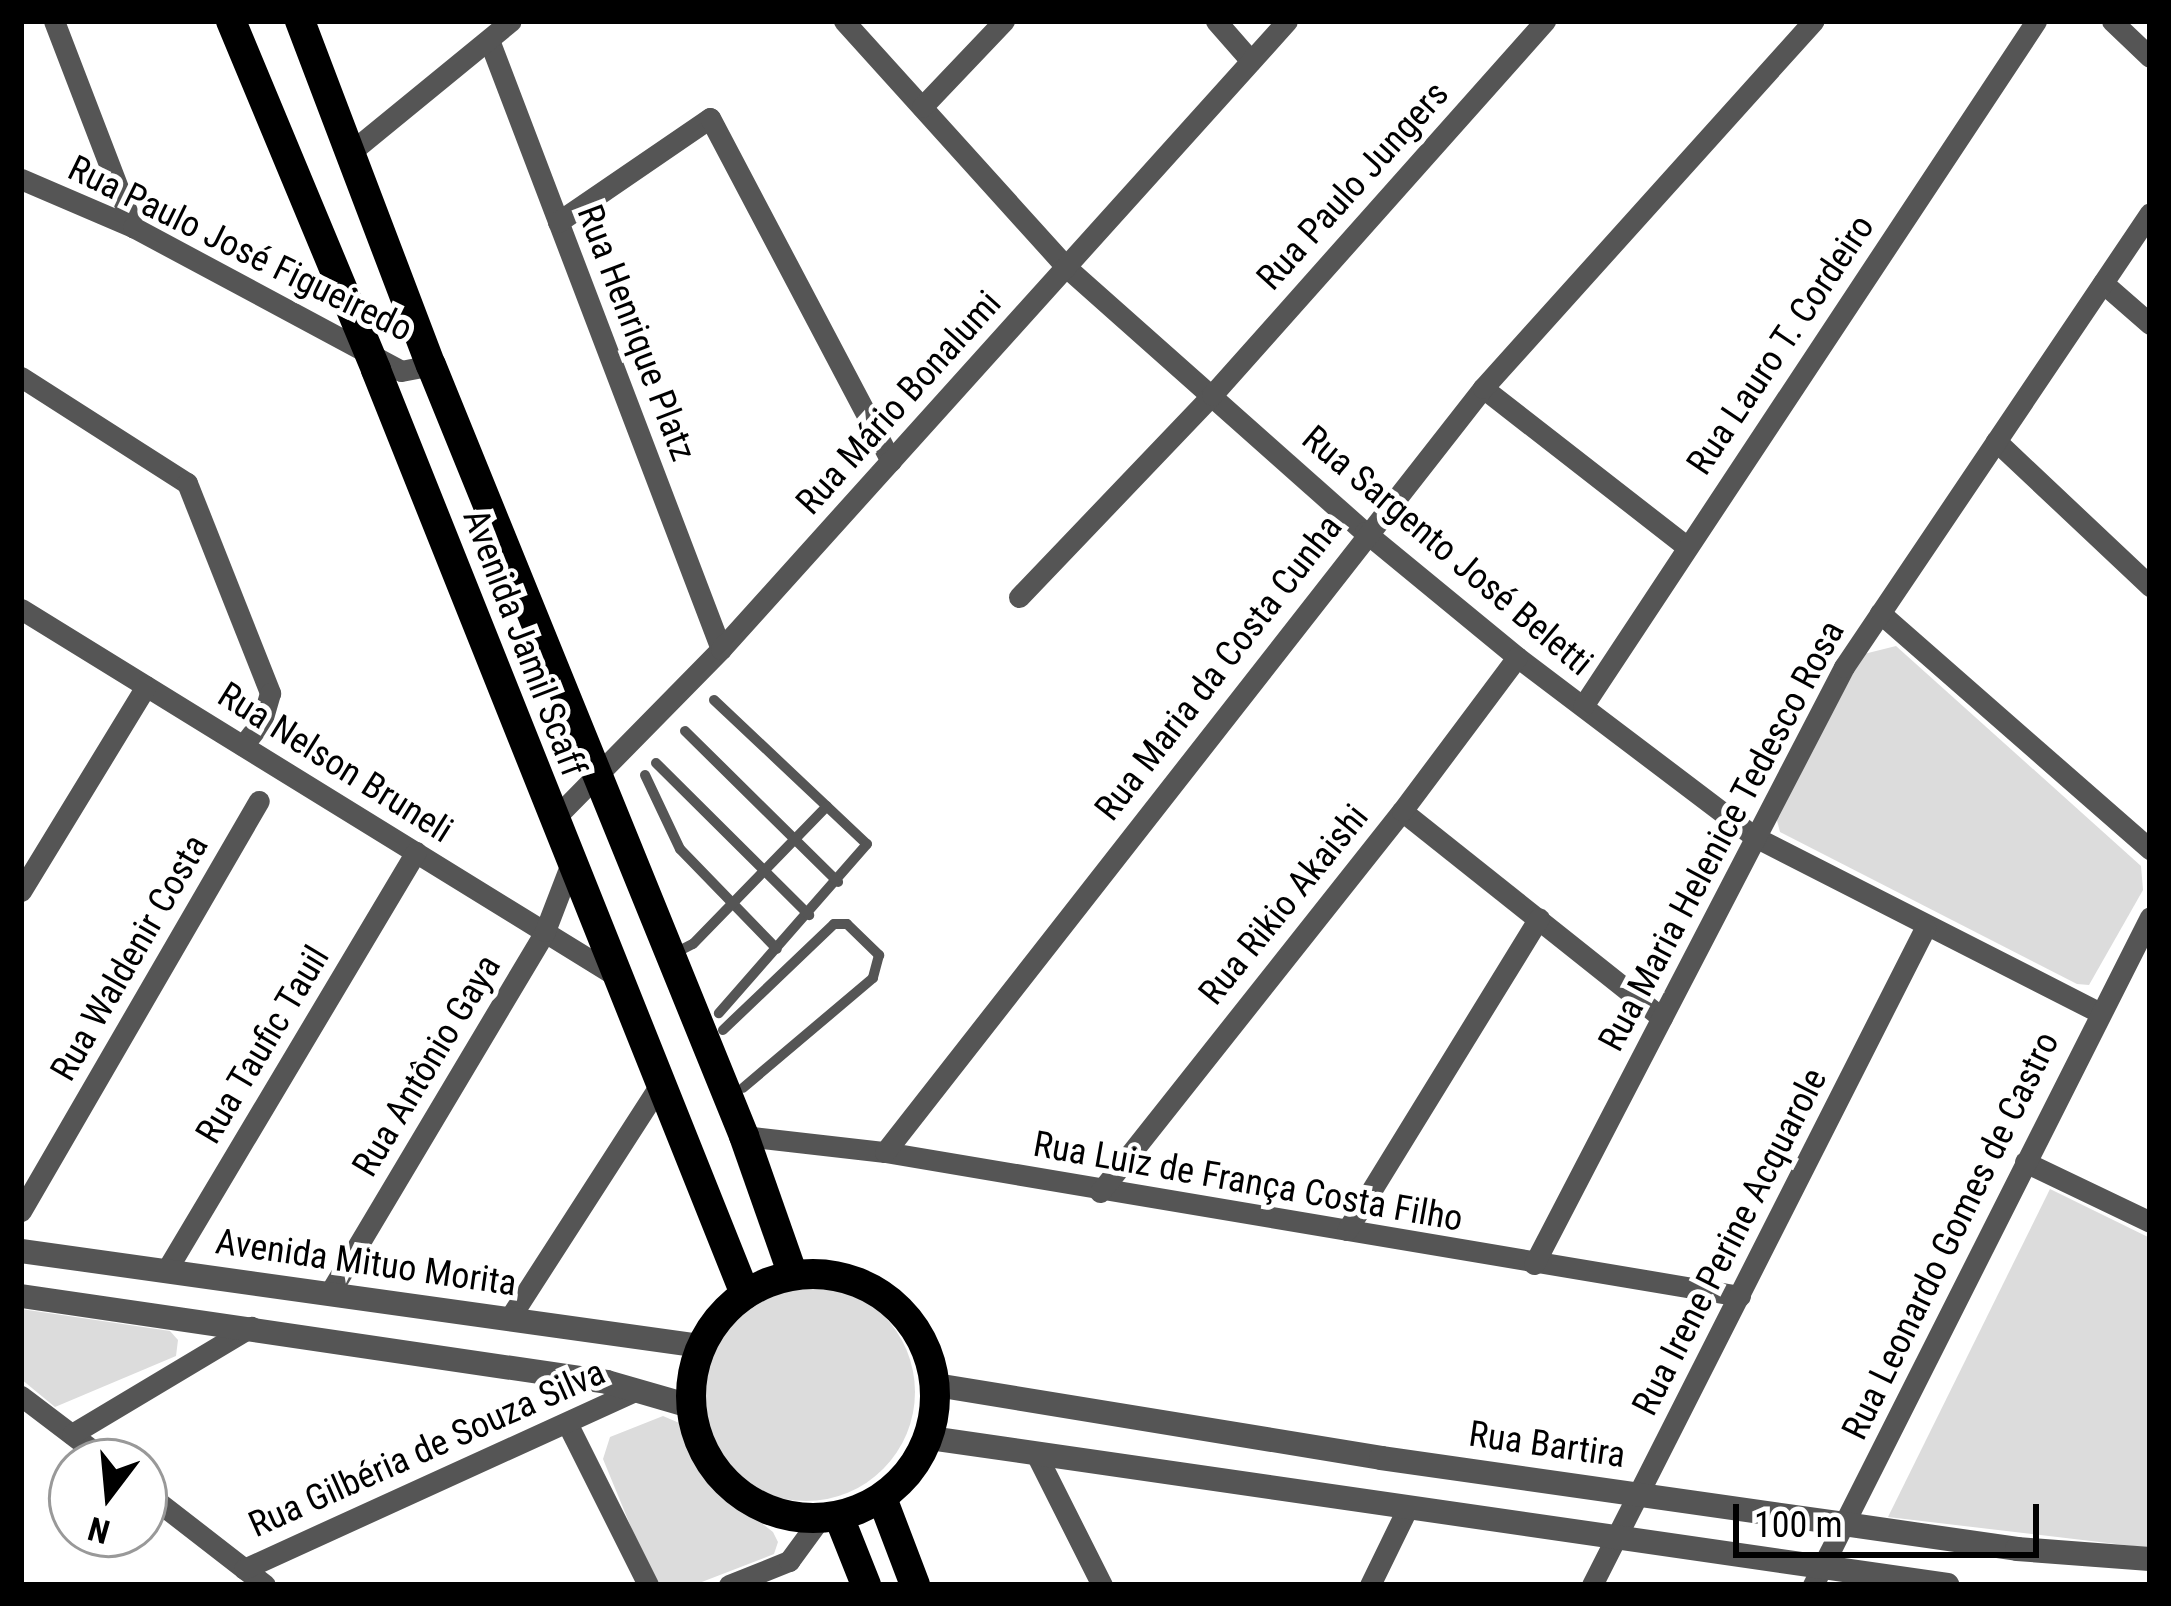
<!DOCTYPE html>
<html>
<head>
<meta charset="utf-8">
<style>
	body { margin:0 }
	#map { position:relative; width:2171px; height:1606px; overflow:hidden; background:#fff; font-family:"Roboto Condensed",sans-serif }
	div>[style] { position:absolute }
	.green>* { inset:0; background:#dcdcdc }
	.round { border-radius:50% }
	.service>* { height:10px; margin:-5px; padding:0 5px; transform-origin:5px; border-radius:5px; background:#555 }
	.minor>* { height:21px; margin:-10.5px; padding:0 10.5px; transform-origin:10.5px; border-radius:10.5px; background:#555 }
	.tertiary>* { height:24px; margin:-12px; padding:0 12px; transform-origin:12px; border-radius:12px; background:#555 }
	.primary>* { height:30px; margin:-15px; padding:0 15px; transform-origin:15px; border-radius:15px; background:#000 }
	.primary>.ring { margin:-15px; padding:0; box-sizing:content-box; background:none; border:30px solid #000; border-radius:50% }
	span { translate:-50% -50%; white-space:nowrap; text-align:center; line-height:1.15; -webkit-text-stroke:10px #fff; paint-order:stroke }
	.street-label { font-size:36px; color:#000 }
	.frame { position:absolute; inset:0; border:24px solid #000; pointer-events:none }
	.north { position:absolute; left:48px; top:1438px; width:120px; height:120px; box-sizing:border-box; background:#fff; border:3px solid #999; border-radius:50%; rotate:196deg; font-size:33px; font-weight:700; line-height:48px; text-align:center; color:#000 }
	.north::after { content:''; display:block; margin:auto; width:42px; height:54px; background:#000; clip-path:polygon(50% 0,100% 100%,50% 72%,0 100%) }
	.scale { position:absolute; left:1733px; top:1504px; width:306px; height:54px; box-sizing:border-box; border:6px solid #000; border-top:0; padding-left:15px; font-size:36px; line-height:42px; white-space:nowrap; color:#000; -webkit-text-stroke:9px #fff; paint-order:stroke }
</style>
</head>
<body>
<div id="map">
	<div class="green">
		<i style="clip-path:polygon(1896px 646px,2141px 866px,2143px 890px,2089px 985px,2077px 984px,1780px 832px,1775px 813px,1864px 654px)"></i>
		<i style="clip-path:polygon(2050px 1189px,2150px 1238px,2150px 1548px,1888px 1517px)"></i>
		<i class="round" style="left:697px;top:1283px;width:218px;height:218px"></i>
		<i style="clip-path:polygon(21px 1309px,170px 1331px,178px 1340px,176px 1356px,55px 1407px,21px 1379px)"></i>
		<i style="clip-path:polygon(663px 1416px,684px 1425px,714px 1486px,773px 1532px,778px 1542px,774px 1554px,694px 1585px,654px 1583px,603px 1459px,610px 1437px)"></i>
	</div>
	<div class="service">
		<i style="left:714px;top:700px;width:210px;rotate:43.3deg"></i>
		<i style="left:867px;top:844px;width:225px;rotate:131.2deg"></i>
		<i style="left:685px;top:731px;width:215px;rotate:44.6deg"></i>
		<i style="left:656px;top:763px;width:216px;rotate:44.8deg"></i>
		<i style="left:645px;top:775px;width:82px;rotate:64.7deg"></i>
		<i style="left:680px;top:849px;width:139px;rotate:45.9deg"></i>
		<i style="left:673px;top:954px;width:22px;rotate:-27deg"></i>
		<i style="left:693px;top:944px;width:192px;rotate:-45.8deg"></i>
		<i style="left:723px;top:1030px;width:153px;rotate:-43.7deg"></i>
		<i style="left:834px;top:924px;width:13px"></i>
		<i style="left:847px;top:924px;width:45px;rotate:44.1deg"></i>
		<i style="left:879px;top:955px;width:24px;rotate:105deg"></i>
		<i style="left:873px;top:978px;width:170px;rotate:139.8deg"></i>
	</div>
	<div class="minor">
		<i style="left:54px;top:21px;width:221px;rotate:69deg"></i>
		<i style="left:844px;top:21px;width:331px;rotate:47.9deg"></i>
		<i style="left:1066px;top:267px;width:400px;rotate:41.6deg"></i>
		<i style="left:1365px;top:532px;width:197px;rotate:39.4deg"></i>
		<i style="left:1517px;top:657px;width:298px;rotate:37.1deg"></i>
		<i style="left:1755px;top:837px;width:386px;rotate:27deg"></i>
		<i style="left:1216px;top:21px;width:53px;rotate:48.8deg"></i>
		<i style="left:2112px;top:21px;width:52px;rotate:43.5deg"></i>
		<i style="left:489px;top:40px;width:652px;rotate:69.15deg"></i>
		<i style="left:922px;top:107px;width:119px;rotate:-46.4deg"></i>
		<i style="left:352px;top:151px;width:205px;rotate:-39.3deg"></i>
		<i style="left:21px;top:179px;width:122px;rotate:23.2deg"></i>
		<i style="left:133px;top:227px;width:304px;rotate:28.2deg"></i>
		<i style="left:401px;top:371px;width:31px;rotate:-11deg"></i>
		<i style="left:558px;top:222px;width:184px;rotate:-34.4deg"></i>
		<i style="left:710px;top:118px;width:388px;rotate:62.2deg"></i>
		<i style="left:2103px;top:283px;width:62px;rotate:41.1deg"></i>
		<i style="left:21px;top:377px;width:197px;rotate:32.6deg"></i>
		<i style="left:187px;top:483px;width:226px;rotate:68.4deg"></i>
		<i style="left:270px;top:693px;width:29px;rotate:106deg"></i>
		<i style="left:262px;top:721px;width:31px;rotate:128deg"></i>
		<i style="left:1483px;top:388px;width:257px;rotate:37.9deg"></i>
		<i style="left:1996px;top:441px;width:212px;rotate:43.3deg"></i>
		<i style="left:1019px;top:597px;width:279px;rotate:-46.3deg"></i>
		<i style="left:1212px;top:395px;width:501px;rotate:-48.32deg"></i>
		<i style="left:21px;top:609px;width:695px;rotate:31.66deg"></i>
		<i style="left:1880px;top:613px;width:359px;rotate:41.2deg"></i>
		<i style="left:1583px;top:706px;width:821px;rotate:-56.52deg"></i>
		<i style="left:1402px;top:811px;width:332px;rotate:38.5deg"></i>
		<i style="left:552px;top:821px;width:241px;rotate:-45.5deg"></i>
		<i style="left:721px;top:649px;width:845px;rotate:-47.97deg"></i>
		<i style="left:21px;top:891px;width:240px;rotate:-58.6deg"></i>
		<i style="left:744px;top:1136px;width:142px;rotate:6.5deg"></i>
		<i style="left:885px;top:1152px;width:867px;rotate:9.56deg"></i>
		<i style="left:885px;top:1152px;width:970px;rotate:-51.95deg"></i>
		<i style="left:1483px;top:388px;width:494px;rotate:-48deg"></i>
		<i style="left:2025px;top:1162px;width:139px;rotate:25.6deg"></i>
		<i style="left:1100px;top:1192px;width:486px;rotate:-51.6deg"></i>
		<i style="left:1402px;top:811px;width:192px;rotate:-53.2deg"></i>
		<i style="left:21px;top:1211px;width:474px;rotate:-59.9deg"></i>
		<i style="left:1347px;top:1230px;width:366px;rotate:-58.4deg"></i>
		<i style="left:1534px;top:1264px;width:673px;rotate:-62.56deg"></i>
		<i style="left:1844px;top:667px;width:547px;rotate:-56.02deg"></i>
		<i style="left:166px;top:1271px;width:488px;rotate:-59.2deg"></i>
		<i style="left:329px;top:1294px;width:422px;rotate:-59.2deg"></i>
		<i style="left:545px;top:931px;width:70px;rotate:-69deg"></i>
		<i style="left:509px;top:1319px;width:277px;rotate:-57.2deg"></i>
		<i style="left:21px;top:1396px;width:109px;rotate:37.2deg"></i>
		<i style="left:567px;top:1423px;width:181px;rotate:63.4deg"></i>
		<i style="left:72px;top:1434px;width:209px;rotate:-30.9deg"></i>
		<i style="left:1036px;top:1454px;width:147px;rotate:63.3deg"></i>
		<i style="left:144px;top:1491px;width:153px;rotate:37.8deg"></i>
		<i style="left:244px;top:1569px;width:432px;rotate:-24.5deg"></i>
		<i style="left:729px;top:1585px;width:65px;rotate:-21.8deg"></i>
		<i style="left:789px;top:1561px;width:51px;rotate:-53.8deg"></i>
		<i style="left:1370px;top:1585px;width:85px;rotate:-64deg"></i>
		<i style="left:1592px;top:1585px;width:737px;rotate:-63.12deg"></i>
		<i style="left:1813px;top:1585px;width:748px;rotate:-63.23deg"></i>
	</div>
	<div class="tertiary">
		<i style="left:21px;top:1251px;width:687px;rotate:7.95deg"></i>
		<i style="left:21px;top:1296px;width:592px;rotate:8.35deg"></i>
		<i style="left:607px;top:1382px;width:86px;rotate:16.1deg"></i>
		<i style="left:936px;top:1385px;width:451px;rotate:9.3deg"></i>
		<i style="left:1381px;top:1458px;width:468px;rotate:8.1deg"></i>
		<i style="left:1844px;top:1524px;width:175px;rotate:8.2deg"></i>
		<i style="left:2017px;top:1549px;width:133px;rotate:4.3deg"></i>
		<i style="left:930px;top:1438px;width:1028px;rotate:8.22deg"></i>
	</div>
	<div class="primary">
		<i style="left:231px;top:21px;width:378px;rotate:67.4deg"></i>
		<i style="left:376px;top:370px;width:995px;rotate:68.23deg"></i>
		<i style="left:300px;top:21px;width:368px;rotate:69.2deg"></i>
		<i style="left:431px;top:365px;width:832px;rotate:67.9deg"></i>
		<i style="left:744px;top:1136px;width:147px;rotate:70.6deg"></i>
		<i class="ring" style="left:691px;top:1274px;width:214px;height:214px"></i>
		<i style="left:882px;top:1498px;width:93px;rotate:69.2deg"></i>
		<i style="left:839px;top:1517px;width:73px;rotate:68.3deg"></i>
	</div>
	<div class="street-label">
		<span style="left:1353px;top:186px;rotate:-48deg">Rua Paulo Jungers</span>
		<span style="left:240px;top:249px;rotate:26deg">Rua Paulo José Figueiredo</span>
		<span style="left:636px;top:333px;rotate:69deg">Rua Henrique Platz</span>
		<span style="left:1781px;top:345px;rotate:-56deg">Rua Lauro T. Cordeiro</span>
		<span style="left:899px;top:403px;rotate:-48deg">Rua Mário Bonalumi</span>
		<span style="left:1447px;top:551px;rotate:40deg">Rua Sargento José Beletti</span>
		<span style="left:524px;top:643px;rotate:69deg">Avenida Jamil Scaff</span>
		<span style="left:1219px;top:668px;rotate:-52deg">Rua Maria da Costa Cunha</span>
		<span style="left:335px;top:763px;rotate:32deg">Rua Nelson Bruneli</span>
		<span style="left:1722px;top:836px;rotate:-62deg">Rua Maria Helenice Tedesco Rosa</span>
		<span style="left:1284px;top:905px;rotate:-51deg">Rua Rikio Akaishi</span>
		<span style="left:130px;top:958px;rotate:-60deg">Rua Waldenir Costa</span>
		<span style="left:263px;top:1045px;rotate:-59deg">Rua Taufic Tauil</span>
		<span style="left:427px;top:1066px;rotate:-59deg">Rua Antônio Gaya</span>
		<span style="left:1248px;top:1182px;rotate:10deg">Rua Luiz de França Costa Filho</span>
		<span style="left:1951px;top:1236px;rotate:-64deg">Rua Leonardo Gomes de Castro</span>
		<span style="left:1730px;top:1242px;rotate:-63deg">Rua Irene Perine Acquarole</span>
		<span style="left:366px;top:1263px;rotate:8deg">Avenida Mituo Morita</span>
		<span style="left:1547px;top:1445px;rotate:8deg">Rua Bartira</span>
		<span style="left:427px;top:1449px;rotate:-24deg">Rua Gilbéria de Souza Silva</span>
	</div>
	<div class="frame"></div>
	<div class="north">N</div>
	<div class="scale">100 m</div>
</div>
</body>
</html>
